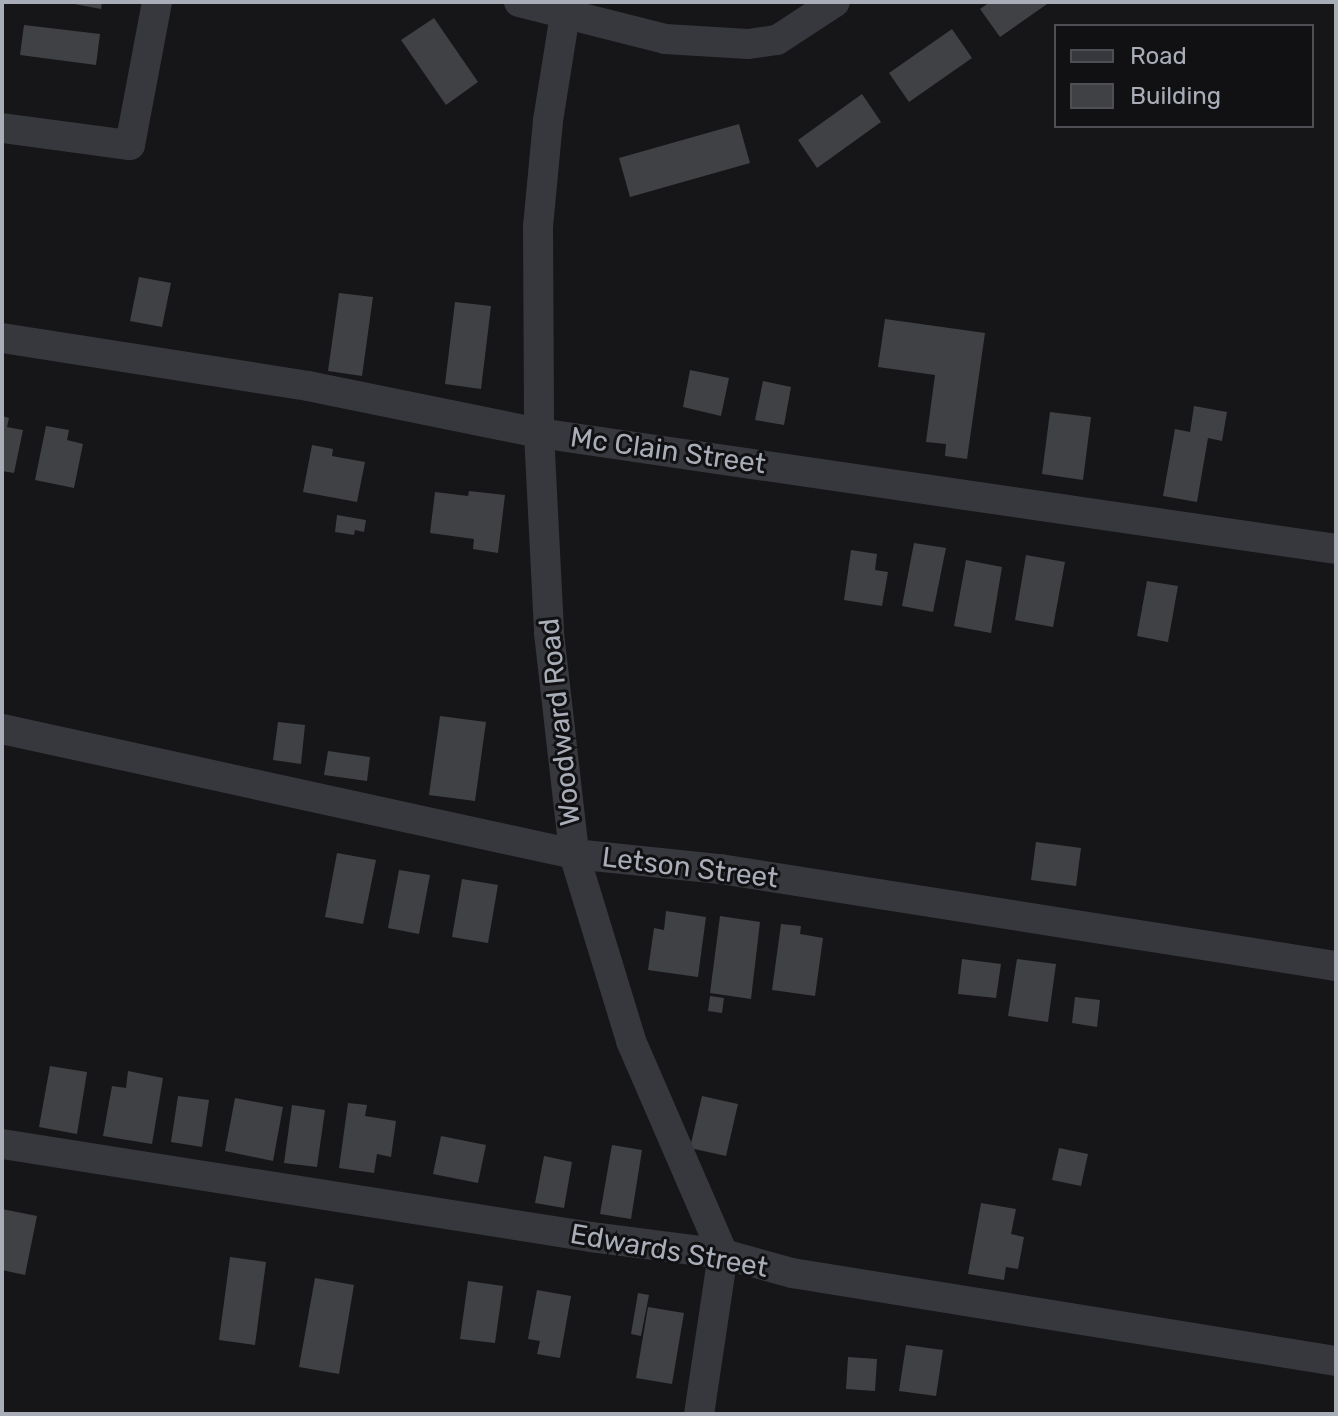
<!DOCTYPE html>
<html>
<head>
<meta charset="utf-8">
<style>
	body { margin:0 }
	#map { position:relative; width:1338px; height:1416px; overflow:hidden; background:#161618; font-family:Rubik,sans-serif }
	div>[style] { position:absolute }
	.building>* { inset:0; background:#404145 }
	.minor>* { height:30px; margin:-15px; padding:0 15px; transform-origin:15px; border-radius:15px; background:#37383d }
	span { translate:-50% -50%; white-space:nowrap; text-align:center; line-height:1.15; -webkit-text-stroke:6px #111113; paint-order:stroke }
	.street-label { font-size:28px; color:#a8adb8 }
	.frame { position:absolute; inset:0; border:4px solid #a8adb8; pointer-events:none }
	.legend { position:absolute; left:1054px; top:24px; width:260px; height:104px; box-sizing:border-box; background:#111113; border:2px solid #4d4f55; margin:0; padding:10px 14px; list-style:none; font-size:24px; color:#a8adb8 }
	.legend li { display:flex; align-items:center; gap:16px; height:40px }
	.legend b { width:40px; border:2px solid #4d4f55 }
</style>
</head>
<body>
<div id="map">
	<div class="building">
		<i style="clip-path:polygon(64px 2px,102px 2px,101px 9px)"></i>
		<i style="clip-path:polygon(990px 2px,1050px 2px,1000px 37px,980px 9px)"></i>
		<i style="clip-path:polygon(434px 18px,478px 82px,446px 105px,401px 40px)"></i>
		<i style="clip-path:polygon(24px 25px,100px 34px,96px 65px,20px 55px)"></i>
		<i style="clip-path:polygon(952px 29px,972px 58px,909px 102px,889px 73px)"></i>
		<i style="clip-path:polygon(862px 94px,881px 122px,817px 168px,798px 140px)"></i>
		<i style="clip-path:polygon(739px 124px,750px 163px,630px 197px,619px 158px)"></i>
		<i style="clip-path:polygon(139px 277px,171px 283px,162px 327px,130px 321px)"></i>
		<i style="clip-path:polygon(339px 293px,373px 297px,362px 376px,328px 371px)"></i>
		<i style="clip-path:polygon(455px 302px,491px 306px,481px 389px,445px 384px)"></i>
		<i style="clip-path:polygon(885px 319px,985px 333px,967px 459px,945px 456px,946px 444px,926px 442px,935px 375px,878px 367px)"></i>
		<i style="clip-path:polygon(690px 370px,729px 378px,721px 416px,683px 407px)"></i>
		<i style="clip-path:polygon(763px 381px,791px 387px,784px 425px,755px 420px)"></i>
		<i style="clip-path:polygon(1194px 406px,1227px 412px,1222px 441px,1208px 438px,1197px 502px,1163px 496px,1175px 429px,1190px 432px)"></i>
		<i style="clip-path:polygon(1050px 412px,1091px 417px,1083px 480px,1042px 474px)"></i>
		<i style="clip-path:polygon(2px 416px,9px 418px,7px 427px,23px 430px,14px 473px,2px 471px)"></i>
		<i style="clip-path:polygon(46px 426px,69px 430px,67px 440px,83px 444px,74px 488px,35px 480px)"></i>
		<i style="clip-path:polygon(312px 445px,333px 449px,332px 456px,365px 462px,357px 502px,303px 492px)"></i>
		<i style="clip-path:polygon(469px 491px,505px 495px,498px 553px,473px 549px,474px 539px,430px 533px,435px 492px,468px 496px)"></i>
		<i style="clip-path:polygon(337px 515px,366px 520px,364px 532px,355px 530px,354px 535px,335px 532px)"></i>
		<i style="clip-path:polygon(914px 543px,946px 548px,933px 612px,902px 606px)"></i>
		<i style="clip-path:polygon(851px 550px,877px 554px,875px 570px,888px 572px,882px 606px,844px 600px)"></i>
		<i style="clip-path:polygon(1026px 555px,1065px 562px,1053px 627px,1015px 620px)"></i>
		<i style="clip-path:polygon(966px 560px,1002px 567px,991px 633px,954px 626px)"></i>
		<i style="clip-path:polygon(1147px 581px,1178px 586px,1168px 642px,1137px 636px)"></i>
		<i style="clip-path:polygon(440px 716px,486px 722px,475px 801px,429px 795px)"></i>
		<i style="clip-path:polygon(278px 722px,305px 725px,301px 764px,273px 760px)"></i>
		<i style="clip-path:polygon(328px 751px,370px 757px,367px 781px,324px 775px)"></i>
		<i style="clip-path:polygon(1036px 842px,1081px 848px,1076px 886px,1031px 880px)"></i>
		<i style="clip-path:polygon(337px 853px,376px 860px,363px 924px,325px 917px)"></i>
		<i style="clip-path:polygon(399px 870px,430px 875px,419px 934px,388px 928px)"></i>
		<i style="clip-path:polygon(462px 879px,498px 885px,488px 943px,452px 937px)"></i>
		<i style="clip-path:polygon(666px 911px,706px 917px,698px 977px,648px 970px,654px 928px,664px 930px)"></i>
		<i style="clip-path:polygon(720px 916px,760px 922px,751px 999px,710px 993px)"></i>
		<i style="clip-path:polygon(781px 924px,801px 926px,800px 934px,823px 938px,815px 996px,772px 990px)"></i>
		<i style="clip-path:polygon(962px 959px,1001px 964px,996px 998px,958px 994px)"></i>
		<i style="clip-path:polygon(1017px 959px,1056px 964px,1048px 1022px,1008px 1016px)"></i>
		<i style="clip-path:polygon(710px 996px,724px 998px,722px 1013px,708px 1011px)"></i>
		<i style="clip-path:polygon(1075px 997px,1100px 1000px,1097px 1027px,1072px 1023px)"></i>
		<i style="clip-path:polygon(50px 1066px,87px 1072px,77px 1134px,39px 1127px)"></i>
		<i style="clip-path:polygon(128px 1071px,163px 1078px,152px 1144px,103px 1136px,112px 1086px,126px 1088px)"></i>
		<i style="clip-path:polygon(178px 1096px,209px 1100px,202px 1147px,171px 1142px)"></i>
		<i style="clip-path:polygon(702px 1096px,738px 1104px,726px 1156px,690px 1148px)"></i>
		<i style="clip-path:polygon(235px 1098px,283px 1107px,273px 1161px,225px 1151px)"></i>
		<i style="clip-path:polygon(348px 1103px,367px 1105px,365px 1116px,396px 1121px,391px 1157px,377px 1154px,374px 1173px,339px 1168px)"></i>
		<i style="clip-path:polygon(292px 1105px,325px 1110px,317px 1167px,284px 1163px)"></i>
		<i style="clip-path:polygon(441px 1136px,486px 1145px,478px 1183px,433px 1174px)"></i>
		<i style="clip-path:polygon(612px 1145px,642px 1150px,631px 1219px,600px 1214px)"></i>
		<i style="clip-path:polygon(1059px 1148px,1088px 1154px,1081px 1186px,1052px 1180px)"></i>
		<i style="clip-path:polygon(544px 1156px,572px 1162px,564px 1208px,535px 1203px)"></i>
		<i style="clip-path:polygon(981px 1203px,1016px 1209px,1011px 1234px,1024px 1237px,1018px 1269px,1006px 1267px,1004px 1280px,968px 1274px)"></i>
		<i style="clip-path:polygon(2px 1209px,37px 1216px,25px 1275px,2px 1270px)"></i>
		<i style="clip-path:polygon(230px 1257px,266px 1262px,255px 1345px,219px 1340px)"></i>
		<i style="clip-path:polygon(315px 1278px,354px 1285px,339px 1374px,299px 1367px)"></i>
		<i style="clip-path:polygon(468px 1281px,503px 1286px,495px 1343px,460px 1339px)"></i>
		<i style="clip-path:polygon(537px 1290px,571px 1296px,560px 1358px,537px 1354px,540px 1341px,528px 1339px)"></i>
		<i style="clip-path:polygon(638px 1293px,649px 1295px,641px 1336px,631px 1334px)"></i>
		<i style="clip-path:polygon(648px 1307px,684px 1313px,672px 1384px,636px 1378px)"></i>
		<i style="clip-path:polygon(906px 1345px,943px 1350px,936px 1396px,899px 1391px)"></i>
		<i style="clip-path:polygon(848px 1357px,877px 1359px,875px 1391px,846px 1389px)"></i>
	</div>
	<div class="minor">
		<i style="left:519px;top:2px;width:151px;rotate:14.2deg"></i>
		<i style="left:665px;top:39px;width:83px;rotate:3.4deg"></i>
		<i style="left:748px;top:44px;width:29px;rotate:-8deg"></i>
		<i style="left:777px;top:40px;width:69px;rotate:-33.2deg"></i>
		<i style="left:567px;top:2px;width:121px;rotate:99.1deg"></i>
		<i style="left:548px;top:121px;width:105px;rotate:95.4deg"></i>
		<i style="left:538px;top:226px;width:207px;rotate:89.7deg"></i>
		<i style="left:539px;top:433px;width:200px;rotate:87.1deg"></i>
		<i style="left:549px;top:633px;width:222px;rotate:83.5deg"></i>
		<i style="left:574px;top:854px;width:195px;rotate:73deg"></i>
		<i style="left:631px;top:1041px;width:232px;rotate:66.6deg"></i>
		<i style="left:723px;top:1254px;width:162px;rotate:98.5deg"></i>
		<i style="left:2px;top:128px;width:129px;rotate:7.6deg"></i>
		<i style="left:130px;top:145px;width:146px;rotate:-79.3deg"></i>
		<i style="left:2px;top:338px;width:310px;rotate:8.9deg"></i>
		<i style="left:308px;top:386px;width:236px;rotate:11.5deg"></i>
		<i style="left:539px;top:433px;width:805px;rotate:8.28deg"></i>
		<i style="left:2px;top:729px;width:585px;rotate:12.33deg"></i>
		<i style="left:574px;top:854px;width:147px;rotate:5.9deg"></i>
		<i style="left:720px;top:869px;width:624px;rotate:8.95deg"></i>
		<i style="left:2px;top:1144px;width:596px;rotate:8.97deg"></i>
		<i style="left:591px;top:1237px;width:133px;rotate:7.3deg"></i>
		<i style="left:723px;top:1254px;width:72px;rotate:15.4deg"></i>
		<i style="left:792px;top:1273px;width:551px;rotate:9.19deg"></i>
	</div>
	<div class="street-label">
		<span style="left:668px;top:451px;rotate:8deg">Mc Clain Street</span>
		<span style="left:560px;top:722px;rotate:-96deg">Woodward Road</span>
		<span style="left:690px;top:868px;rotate:7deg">Letson Street</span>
		<span style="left:669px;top:1251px;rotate:10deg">Edwards Street</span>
	</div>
	<div class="frame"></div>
	<ul class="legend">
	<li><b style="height:10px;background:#37383d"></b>Road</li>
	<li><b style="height:22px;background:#404145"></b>Building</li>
	</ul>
</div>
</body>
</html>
